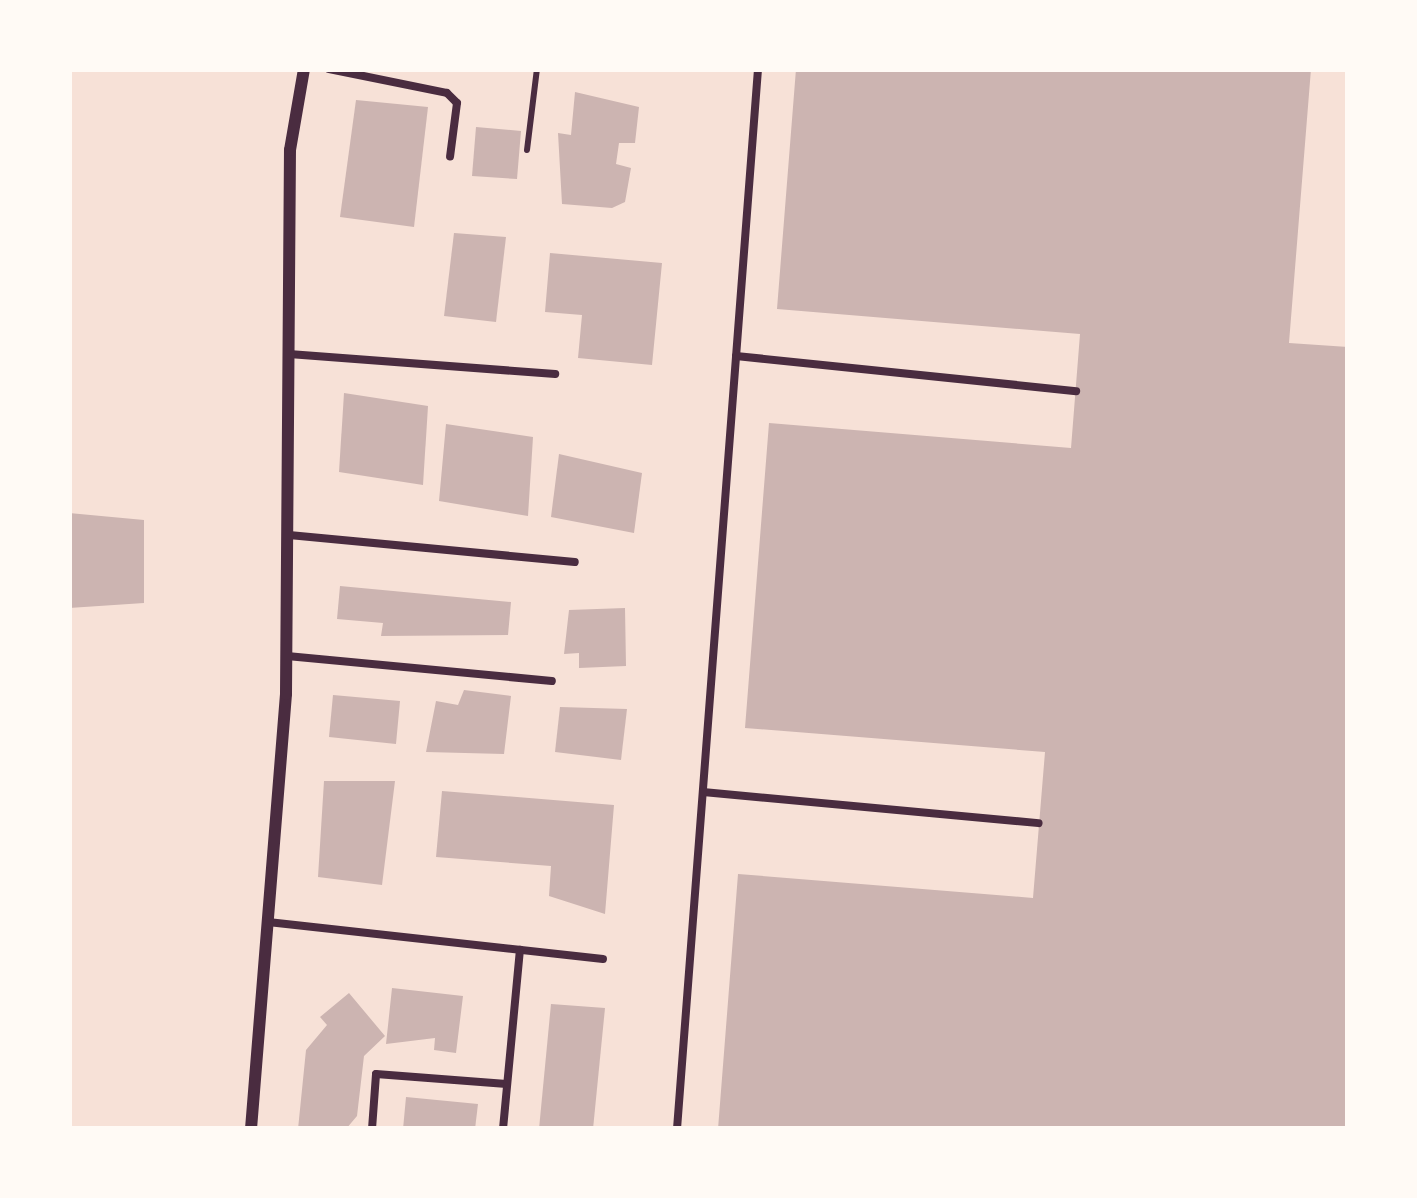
<!DOCTYPE html>
<html>
<head>
<meta charset="utf-8">
<style>
	body { margin:0 }
	#map { position:relative; width:1417px; height:1198px; overflow:hidden; background:#f7e1d7; font-family:"Source Serif 4",serif }
	div>[style] { position:absolute }
	.building>* { inset:0; background:#ccb4b1 }
	.path>* { height:6px; margin:-3px; padding:0 3px; transform-origin:3px; border-radius:3px; background:#4a2c40 }
	.service>* { height:8px; margin:-4px; padding:0 4px; transform-origin:4px; border-radius:4px; background:#4a2c40 }
	.minor>* { height:12px; margin:-6px; padding:0 6px; transform-origin:6px; border-radius:6px; background:#4a2c40 }
	span { translate:-50% -50%; white-space:nowrap; text-align:center; line-height:1.15; -webkit-text-stroke:12px #fffaf5; paint-order:stroke }
	.frame { position:absolute; inset:0; border:72px solid #fffaf5; pointer-events:none }
</style>
</head>
<body>
<div id="map">
	<div class="building">
		<i style="clip-path:polygon(796px 69px,1311px 69px,1289px 343px,1348px 347px,1348px 1129px,718px 1129px,738px 874px,1033px 898px,1045px 752px,745px 728px,769px 423px,1071px 448px,1080px 334px,777px 309px)"></i>
		<i style="clip-path:polygon(575px 92px,639px 107px,635px 143px,619px 143px,616px 164px,631px 168px,625px 202px,612px 208px,562px 204px,558px 133px,571px 135px)"></i>
		<i style="clip-path:polygon(356px 100px,428px 107px,414px 227px,340px 217px)"></i>
		<i style="clip-path:polygon(476px 127px,521px 131px,517px 179px,472px 176px)"></i>
		<i style="clip-path:polygon(454px 233px,506px 237px,496px 322px,444px 316px)"></i>
		<i style="clip-path:polygon(550px 253px,662px 263px,652px 365px,578px 358px,582px 315px,545px 312px)"></i>
		<i style="clip-path:polygon(344px 393px,428px 406px,423px 485px,339px 472px)"></i>
		<i style="clip-path:polygon(446px 424px,533px 437px,528px 516px,439px 501px)"></i>
		<i style="clip-path:polygon(559px 454px,642px 473px,634px 533px,551px 517px)"></i>
		<i style="clip-path:polygon(69px 513px,144px 520px,144px 603px,69px 608px)"></i>
		<i style="clip-path:polygon(340px 586px,511px 602px,508px 635px,381px 636px,383px 623px,337px 619px)"></i>
		<i style="clip-path:polygon(625px 608px,626px 666px,579px 668px,579px 653px,564px 654px,569px 610px)"></i>
		<i style="clip-path:polygon(464px 690px,511px 696px,504px 754px,426px 752px,436px 701px,458px 705px)"></i>
		<i style="clip-path:polygon(333px 695px,400px 701px,396px 744px,329px 737px)"></i>
		<i style="clip-path:polygon(560px 707px,627px 709px,621px 760px,555px 752px)"></i>
		<i style="clip-path:polygon(324px 781px,395px 781px,382px 885px,318px 877px)"></i>
		<i style="clip-path:polygon(442px 791px,614px 805px,605px 914px,549px 896px,551px 866px,436px 857px)"></i>
		<i style="clip-path:polygon(392px 988px,463px 996px,456px 1053px,434px 1050px,435px 1038px,386px 1044px)"></i>
		<i style="clip-path:polygon(349px 993px,385px 1036px,364px 1056px,357px 1116px,346px 1129px,298px 1129px,306px 1050px,327px 1025px,320px 1017px)"></i>
		<i style="clip-path:polygon(551px 1004px,605px 1008px,593px 1129px,539px 1129px)"></i>
		<i style="clip-path:polygon(406px 1097px,478px 1104px,475px 1129px,403px 1129px)"></i>
	</div>
	<div class="path">
		<i style="left:527px;top:150px;width:82px;rotate:-83deg"></i>
	</div>
	<div class="service">
		<i style="left:329px;top:69px;width:120px;rotate:11.5deg"></i>
		<i style="left:447px;top:93px;width:14px;rotate:45deg"></i>
		<i style="left:457px;top:103px;width:54px;rotate:97.4deg"></i>
		<i style="left:289px;top:354px;width:267px;rotate:4.3deg"></i>
		<i style="left:736px;top:356px;width:342px;rotate:5.9deg"></i>
		<i style="left:289px;top:535px;width:287px;rotate:5.4deg"></i>
		<i style="left:287px;top:656px;width:266px;rotate:5.4deg"></i>
		<i style="left:703px;top:792px;width:337px;rotate:5.3deg"></i>
		<i style="left:268px;top:922px;width:337px;rotate:6.3deg"></i>
		<i style="left:372px;top:1129px;width:55px;rotate:-85.8deg"></i>
		<i style="left:376px;top:1074px;width:131px;rotate:4.4deg"></i>
		<i style="left:503px;top:1129px;width:180px;rotate:-84.6deg"></i>
		<i style="left:677px;top:1129px;width:1063px;rotate:-85.63deg"></i>
	</div>
	<div class="minor">
		<i style="left:251px;top:1129px;width:436px;rotate:-85.4deg"></i>
		<i style="left:286px;top:694px;width:544px;rotate:-89.58deg"></i>
		<i style="left:290px;top:150px;width:82px;rotate:-80.2deg"></i>
	</div>
	<div class="frame"></div>
</div>
</body>
</html>
